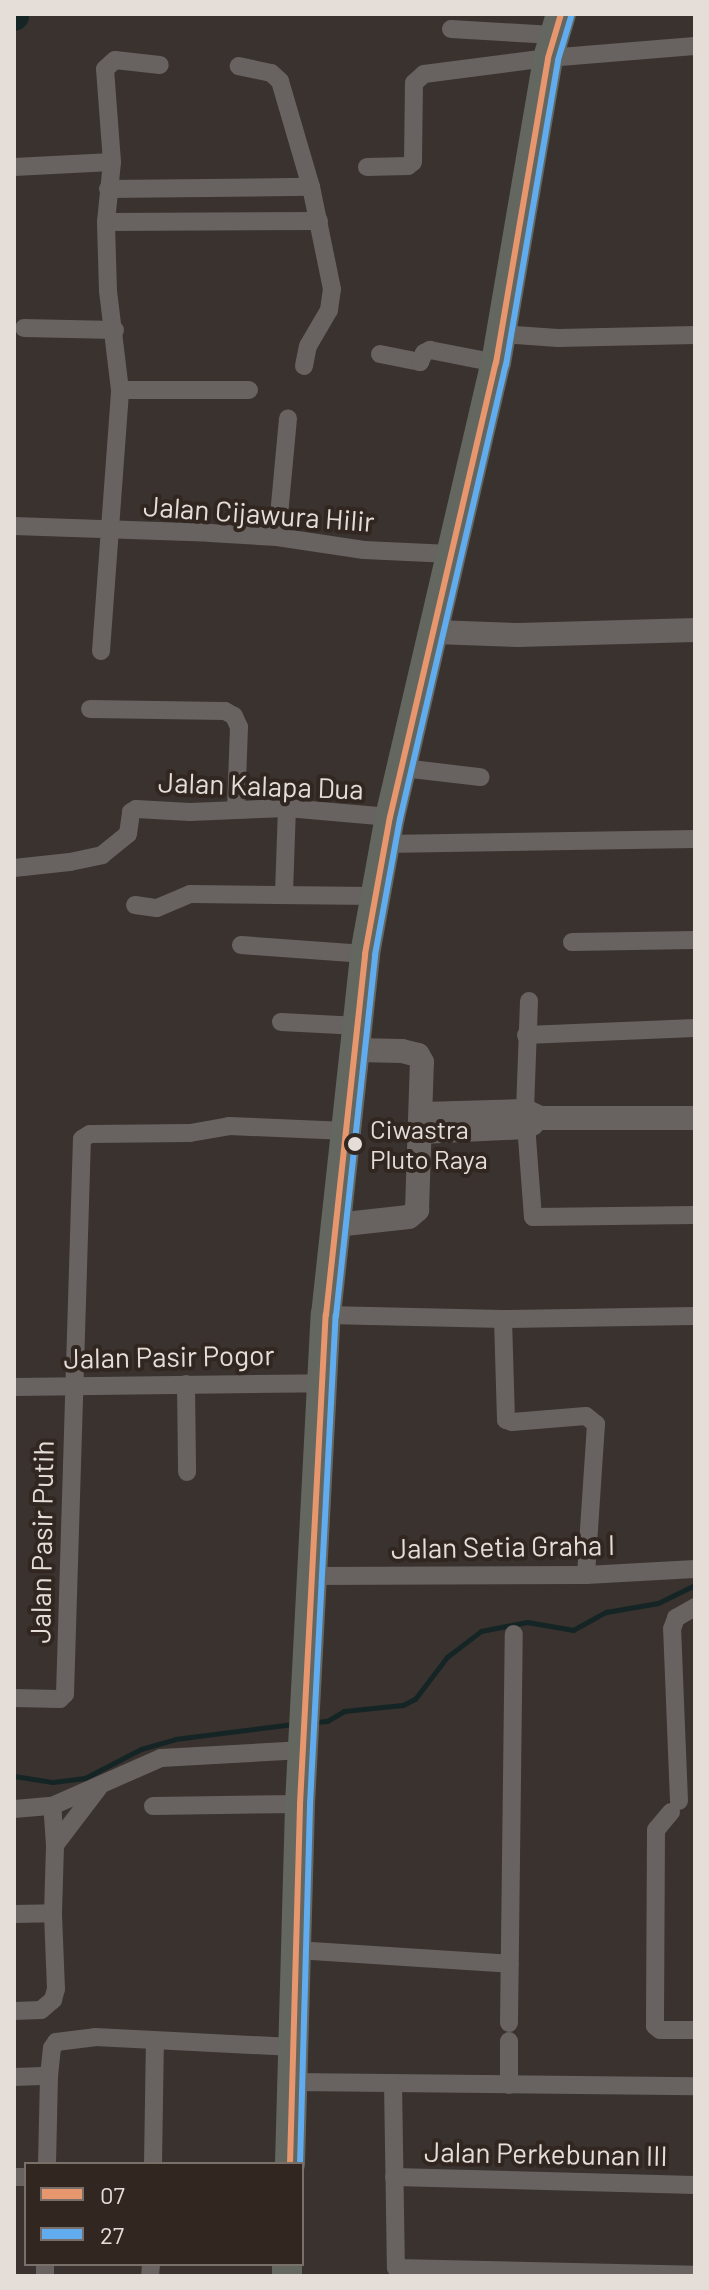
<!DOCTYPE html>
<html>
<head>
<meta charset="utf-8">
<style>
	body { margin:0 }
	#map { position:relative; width:709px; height:2290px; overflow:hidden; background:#39322e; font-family:Barlow,sans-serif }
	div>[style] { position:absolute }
	.stream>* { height:5px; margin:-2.5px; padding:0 2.5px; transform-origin:2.5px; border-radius:2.5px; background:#152526 }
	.river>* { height:30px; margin:-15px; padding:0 15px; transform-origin:15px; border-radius:15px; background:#152526 }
	.minor>* { height:18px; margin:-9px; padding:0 9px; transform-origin:9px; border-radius:9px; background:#686260 }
	.tertiary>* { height:24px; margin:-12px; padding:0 12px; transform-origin:12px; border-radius:12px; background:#686260 }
	.primary>* { height:30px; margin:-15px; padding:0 15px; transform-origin:15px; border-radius:15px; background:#636760 }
	.bus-1>* { height:6px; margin:-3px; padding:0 3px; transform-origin:3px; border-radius:3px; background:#e8966d }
	.bus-2>* { height:6px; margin:-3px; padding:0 3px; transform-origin:3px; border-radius:3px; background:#60acee }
	.dots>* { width:22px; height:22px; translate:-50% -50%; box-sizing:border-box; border:4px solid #322720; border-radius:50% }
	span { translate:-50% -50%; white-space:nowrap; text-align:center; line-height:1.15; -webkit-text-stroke:8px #322720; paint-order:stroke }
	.bus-label { font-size:26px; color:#e4ddd8 }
	.left { translate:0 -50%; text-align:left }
	.street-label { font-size:28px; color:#e4ddd8 }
	.frame { position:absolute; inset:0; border:16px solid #e4ddd8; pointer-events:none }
	.legend { position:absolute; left:24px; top:2162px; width:280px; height:104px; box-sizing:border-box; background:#322720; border:2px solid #79706a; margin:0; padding:10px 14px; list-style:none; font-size:24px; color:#e4ddd8 }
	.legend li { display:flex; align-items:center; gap:16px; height:40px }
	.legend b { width:40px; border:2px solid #79706a }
</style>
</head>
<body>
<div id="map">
	<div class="stream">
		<i style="left:315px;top:1722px;width:12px;rotate:-5deg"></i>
		<i style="left:327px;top:1721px;width:20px;rotate:-30deg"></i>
		<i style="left:344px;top:1711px;width:59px;rotate:-5.8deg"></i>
		<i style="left:403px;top:1705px;width:13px;rotate:-27deg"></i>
		<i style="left:415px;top:1699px;width:53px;rotate:-52.7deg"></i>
		<i style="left:447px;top:1657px;width:43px;rotate:-37.4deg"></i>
		<i style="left:481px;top:1631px;width:47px;rotate:-11.1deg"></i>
		<i style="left:527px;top:1622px;width:47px;rotate:9.9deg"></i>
		<i style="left:573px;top:1630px;width:38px;rotate:-29deg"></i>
		<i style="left:606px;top:1612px;width:53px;rotate:-9.8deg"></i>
		<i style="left:658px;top:1603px;width:41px;rotate:-25.9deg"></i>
		<i style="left:14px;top:1776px;width:39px;rotate:9deg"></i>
		<i style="left:53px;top:1782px;width:32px;rotate:-7deg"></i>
		<i style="left:85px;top:1778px;width:63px;rotate:-27.4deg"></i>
		<i style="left:141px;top:1749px;width:35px;rotate:-16deg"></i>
		<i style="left:175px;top:1739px;width:119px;rotate:-7.2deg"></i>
	</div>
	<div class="river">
		<i style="left:14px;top:16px;width:2px;rotate:-90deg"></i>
	</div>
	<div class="minor">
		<i style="left:451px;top:29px;width:102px;rotate:3.4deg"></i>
		<i style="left:14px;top:167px;width:98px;rotate:-2.9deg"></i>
		<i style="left:367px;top:167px;width:41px;rotate:-1.4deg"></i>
		<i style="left:408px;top:166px;width:6px;rotate:-39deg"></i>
		<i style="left:413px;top:162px;width:79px;rotate:-89.3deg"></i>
		<i style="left:414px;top:83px;width:13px;rotate:-42deg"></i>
		<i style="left:424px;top:74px;width:125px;rotate:-7.4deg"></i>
		<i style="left:548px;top:58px;width:147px;rotate:-4.7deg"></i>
		<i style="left:108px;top:189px;width:203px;rotate:-0.6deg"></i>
		<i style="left:311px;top:187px;width:110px;rotate:-106.3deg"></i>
		<i style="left:280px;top:81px;width:12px;rotate:-138deg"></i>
		<i style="left:271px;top:73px;width:33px;rotate:-168deg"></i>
		<i style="left:106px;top:222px;width:213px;rotate:-0.3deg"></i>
		<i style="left:24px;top:328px;width:91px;rotate:1.3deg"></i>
		<i style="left:502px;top:334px;width:56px;rotate:4.1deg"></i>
		<i style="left:558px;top:338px;width:137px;rotate:-1.3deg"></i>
		<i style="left:380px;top:354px;width:41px;rotate:11.3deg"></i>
		<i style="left:420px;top:362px;width:10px;rotate:-66deg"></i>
		<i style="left:424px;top:353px;width:7px;rotate:-27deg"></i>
		<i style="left:430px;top:350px;width:67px;rotate:11.1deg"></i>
		<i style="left:304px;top:366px;width:20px;rotate:-79deg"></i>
		<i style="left:308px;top:346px;width:42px;rotate:-59.7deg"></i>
		<i style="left:329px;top:310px;width:21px;rotate:-82deg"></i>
		<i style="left:332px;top:289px;width:104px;rotate:-101.6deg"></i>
		<i style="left:120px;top:390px;width:129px"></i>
		<i style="left:14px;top:526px;width:196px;rotate:2deg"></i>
		<i style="left:210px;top:533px;width:67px;rotate:3.4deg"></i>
		<i style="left:277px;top:537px;width:88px;rotate:8.5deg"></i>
		<i style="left:364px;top:550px;width:87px;rotate:2.6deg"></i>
		<i style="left:277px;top:537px;width:119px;rotate:-84.7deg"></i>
		<i style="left:101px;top:651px;width:262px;rotate:-85.8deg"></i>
		<i style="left:120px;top:390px;width:100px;rotate:-96.9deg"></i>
		<i style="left:108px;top:291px;width:69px;rotate:-91.7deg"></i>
		<i style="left:106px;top:222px;width:60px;rotate:-84.3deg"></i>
		<i style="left:112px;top:162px;width:93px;rotate:-94.3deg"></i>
		<i style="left:105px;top:69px;width:13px;rotate:-42deg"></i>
		<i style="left:115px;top:60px;width:45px;rotate:6.3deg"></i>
		<i style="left:90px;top:709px;width:135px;rotate:0.8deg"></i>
		<i style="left:225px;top:711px;width:10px;rotate:29deg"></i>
		<i style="left:234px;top:716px;width:12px;rotate:66deg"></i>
		<i style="left:239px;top:727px;width:83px;rotate:92.1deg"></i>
		<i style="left:403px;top:768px;width:78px;rotate:6.7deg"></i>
		<i style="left:384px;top:844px;width:311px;rotate:-0.9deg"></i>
		<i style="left:14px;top:868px;width:56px;rotate:-6.1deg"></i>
		<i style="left:70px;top:862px;width:33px;rotate:-12deg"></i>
		<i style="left:102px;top:855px;width:33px;rotate:-39deg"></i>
		<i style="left:128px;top:834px;width:22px;rotate:-82deg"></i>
		<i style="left:131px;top:812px;width:6px;rotate:-31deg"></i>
		<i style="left:136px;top:809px;width:54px;rotate:3.2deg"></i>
		<i style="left:190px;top:812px;width:97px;rotate:-2.4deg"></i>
		<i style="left:287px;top:808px;width:103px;rotate:5deg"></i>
		<i style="left:284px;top:893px;width:85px;rotate:-88deg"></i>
		<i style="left:135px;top:905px;width:22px;rotate:8deg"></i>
		<i style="left:157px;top:908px;width:36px;rotate:-23deg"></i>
		<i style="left:190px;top:894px;width:183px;rotate:0.6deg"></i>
		<i style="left:572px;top:942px;width:123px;rotate:-0.9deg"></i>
		<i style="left:241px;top:945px;width:124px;rotate:4.2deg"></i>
		<i style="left:529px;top:1001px;width:110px;rotate:92.1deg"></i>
		<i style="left:525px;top:1111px;width:106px;rotate:85.7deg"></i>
		<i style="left:533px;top:1217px;width:162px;rotate:-0.7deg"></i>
		<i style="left:281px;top:1022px;width:78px;rotate:2.9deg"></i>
		<i style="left:526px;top:1035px;width:169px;rotate:-2.4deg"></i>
		<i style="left:326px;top:1315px;width:177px;rotate:1.3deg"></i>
		<i style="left:503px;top:1319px;width:192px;rotate:-0.9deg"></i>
		<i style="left:503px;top:1319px;width:101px;rotate:88.3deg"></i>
		<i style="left:506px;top:1420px;width:6px;rotate:18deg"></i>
		<i style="left:512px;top:1422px;width:74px;rotate:-4.6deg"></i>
		<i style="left:586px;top:1416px;width:13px;rotate:39deg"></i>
		<i style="left:596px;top:1424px;width:151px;rotate:93.8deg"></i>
		<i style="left:186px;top:1384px;width:88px;rotate:89.3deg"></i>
		<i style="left:14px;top:1387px;width:311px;rotate:-0.7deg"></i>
		<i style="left:312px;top:1576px;width:274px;rotate:-0.2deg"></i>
		<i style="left:586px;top:1575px;width:109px;rotate:-3.2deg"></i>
		<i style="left:14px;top:1698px;width:46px;rotate:1.2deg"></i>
		<i style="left:60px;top:1699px;width:7px;rotate:-45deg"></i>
		<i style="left:65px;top:1694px;width:555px;rotate:-88.25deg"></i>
		<i style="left:82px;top:1139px;width:9px;rotate:-32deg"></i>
		<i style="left:90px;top:1134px;width:100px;rotate:-0.6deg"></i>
		<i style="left:190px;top:1133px;width:40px;rotate:-10deg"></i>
		<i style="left:229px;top:1126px;width:118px;rotate:2.4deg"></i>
		<i style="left:679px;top:1801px;width:172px;rotate:-92.3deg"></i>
		<i style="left:672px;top:1629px;width:12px;rotate:-70deg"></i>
		<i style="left:676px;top:1618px;width:22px;rotate:-30deg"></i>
		<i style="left:153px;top:1806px;width:147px;rotate:-0.8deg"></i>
		<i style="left:14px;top:1809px;width:38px;rotate:-5deg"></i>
		<i style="left:52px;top:1806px;width:119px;rotate:-23.8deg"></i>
		<i style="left:161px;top:1758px;width:143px;rotate:-3.2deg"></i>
		<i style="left:671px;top:1812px;width:23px;rotate:130deg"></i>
		<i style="left:656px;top:1830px;width:196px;rotate:90.3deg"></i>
		<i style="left:655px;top:2026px;width:6px;rotate:39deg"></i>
		<i style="left:660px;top:2030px;width:35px"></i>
		<i style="left:55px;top:1845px;width:74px;rotate:-52.7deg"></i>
		<i style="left:14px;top:1914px;width:39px;rotate:-1deg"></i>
		<i style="left:296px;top:1950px;width:214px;rotate:3.7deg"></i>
		<i style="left:14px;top:2011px;width:27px;rotate:-2deg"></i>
		<i style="left:41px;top:2010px;width:16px;rotate:-40deg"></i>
		<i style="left:53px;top:2000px;width:11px;rotate:-75deg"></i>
		<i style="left:56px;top:1989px;width:76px;rotate:-92.3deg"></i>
		<i style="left:53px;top:1913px;width:68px;rotate:-88.3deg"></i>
		<i style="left:55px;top:1845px;width:39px;rotate:-94deg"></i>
		<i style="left:509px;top:2023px;width:389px;rotate:-89.3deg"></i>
		<i style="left:14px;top:2077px;width:35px;rotate:-2deg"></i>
		<i style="left:292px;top:2082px;width:403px;rotate:0.6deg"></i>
		<i style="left:393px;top:2083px;width:185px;rotate:89.1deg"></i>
		<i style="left:396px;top:2268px;width:299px;rotate:1.3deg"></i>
		<i style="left:509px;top:2085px;width:44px;rotate:-90deg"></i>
		<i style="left:47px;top:2164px;width:88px;rotate:-88.7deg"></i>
		<i style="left:49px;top:2076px;width:28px;rotate:-84deg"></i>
		<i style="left:52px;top:2048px;width:7px;rotate:-56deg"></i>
		<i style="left:56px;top:2042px;width:39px;rotate:-7deg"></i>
		<i style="left:95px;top:2037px;width:198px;rotate:2.9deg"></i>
		<i style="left:153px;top:2164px;width:122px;rotate:-89.1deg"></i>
		<i style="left:14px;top:2177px;width:12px"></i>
		<i style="left:394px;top:2177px;width:301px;rotate:1.5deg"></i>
		<i style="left:45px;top:2276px;width:12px;rotate:-90deg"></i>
		<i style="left:150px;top:2276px;width:12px;rotate:-85deg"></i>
	</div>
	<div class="tertiary">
		<i style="left:435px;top:632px;width:83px;rotate:2.1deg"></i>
		<i style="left:518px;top:635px;width:177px;rotate:-1.6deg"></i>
		<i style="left:422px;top:1114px;width:103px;rotate:-1.7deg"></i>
		<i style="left:525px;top:1111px;width:17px;rotate:25deg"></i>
		<i style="left:540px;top:1118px;width:155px"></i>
		<i style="left:421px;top:1132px;width:105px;rotate:-2.7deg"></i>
		<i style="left:526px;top:1127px;width:7px;rotate:-27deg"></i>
		<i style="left:336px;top:1225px;width:73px;rotate:-6.3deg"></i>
		<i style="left:409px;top:1217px;width:11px;rotate:-41deg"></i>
		<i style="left:417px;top:1210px;width:148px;rotate:-88.1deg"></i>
		<i style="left:422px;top:1062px;width:8px;rotate:-120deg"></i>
		<i style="left:418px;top:1055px;width:16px;rotate:-166deg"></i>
		<i style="left:402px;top:1051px;width:46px;rotate:-178.8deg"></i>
	</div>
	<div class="primary">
		<i style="left:290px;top:2164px;width:360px;rotate:-88.4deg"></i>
		<i style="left:300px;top:1804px;width:490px;rotate:-87deg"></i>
		<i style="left:326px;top:1315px;width:363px;rotate:-83.8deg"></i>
		<i style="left:365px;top:954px;width:139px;rotate:-79.7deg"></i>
		<i style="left:390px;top:817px;width:466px;rotate:-76.9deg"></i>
		<i style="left:496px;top:363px;width:309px;rotate:-80.3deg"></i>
		<i style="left:548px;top:58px;width:46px;rotate:-73.5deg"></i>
		<i style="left:287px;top:2276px;width:12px;rotate:-90deg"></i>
	</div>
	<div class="bus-1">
		<i style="left:290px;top:2164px;width:360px;rotate:-88.4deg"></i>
		<i style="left:300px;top:1804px;width:490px;rotate:-87deg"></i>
		<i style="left:326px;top:1315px;width:363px;rotate:-83.8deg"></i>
		<i style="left:365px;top:954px;width:139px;rotate:-79.7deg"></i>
		<i style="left:390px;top:817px;width:466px;rotate:-76.9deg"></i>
		<i style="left:496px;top:363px;width:309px;rotate:-80.3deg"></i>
		<i style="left:548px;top:58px;width:46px;rotate:-73.5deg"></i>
	</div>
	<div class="bus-2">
		<i style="left:300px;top:2164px;width:360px;rotate:-88.4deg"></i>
		<i style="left:310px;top:1804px;width:489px;rotate:-87deg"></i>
		<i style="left:336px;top:1316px;width:363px;rotate:-83.8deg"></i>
		<i style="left:375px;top:955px;width:138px;rotate:-79.6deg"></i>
		<i style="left:400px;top:819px;width:466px;rotate:-76.9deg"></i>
		<i style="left:506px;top:365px;width:309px;rotate:-80.3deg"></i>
		<i style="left:558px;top:60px;width:45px;rotate:-73.2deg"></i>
	</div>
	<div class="dots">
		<i style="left:355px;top:1144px;background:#e4ddd8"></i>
	</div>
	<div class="bus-label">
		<span class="left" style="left:370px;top:1144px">Ciwastra<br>Pluto Raya</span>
	</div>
	<div class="street-label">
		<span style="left:259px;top:513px;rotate:4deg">Jalan Cijawura Hilir</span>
		<span style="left:261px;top:785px;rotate:2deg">Jalan Kalapa Dua</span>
		<span style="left:169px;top:1356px;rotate:-1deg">Jalan Pasir Pogor</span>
		<span style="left:41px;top:1542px;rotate:-89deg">Jalan Pasir Putih</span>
		<span style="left:503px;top:1546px;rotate:-1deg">Jalan Setia Graha I</span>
		<span style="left:546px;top:2153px;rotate:1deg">Jalan Perkebunan III</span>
	</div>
	<div class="frame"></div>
	<ul class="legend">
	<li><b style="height:10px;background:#e8966d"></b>07</li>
	<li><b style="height:10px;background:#60acee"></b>27</li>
	</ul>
</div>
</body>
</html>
